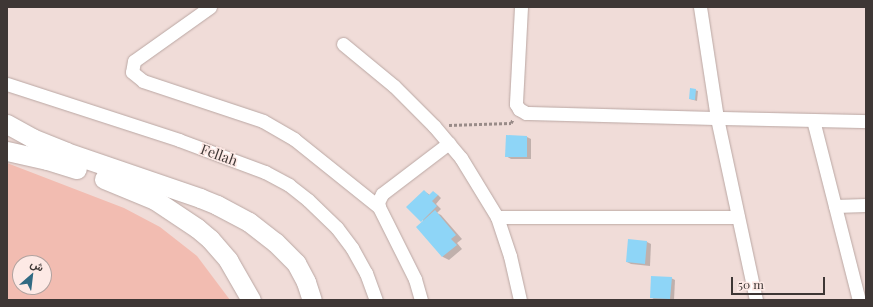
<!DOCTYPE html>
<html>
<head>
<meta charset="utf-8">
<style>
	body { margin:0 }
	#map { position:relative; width:873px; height:307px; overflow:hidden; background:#f0dcd8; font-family:"Playfair Display",Vazirmatn,serif }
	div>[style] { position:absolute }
	.green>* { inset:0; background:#f2bcb1 }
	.shadow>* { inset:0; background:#0003 }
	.building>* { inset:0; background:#8ed5f7 }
	.path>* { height:2.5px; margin-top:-1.25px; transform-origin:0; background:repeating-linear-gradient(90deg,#998b88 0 3px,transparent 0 5px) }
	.roads { filter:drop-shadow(0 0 1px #baa7a3) drop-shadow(0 0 1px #baa7a3) }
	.minor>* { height:13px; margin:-6.5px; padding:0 6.5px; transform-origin:6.5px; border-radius:6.5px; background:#fff }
	.highway>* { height:19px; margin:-9.5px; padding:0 9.5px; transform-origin:9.5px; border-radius:9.5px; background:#fff }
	span { translate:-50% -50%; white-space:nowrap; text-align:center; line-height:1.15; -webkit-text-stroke:3px #fde9e5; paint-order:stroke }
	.street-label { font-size:14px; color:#3e3735 }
	.frame { position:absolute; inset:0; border:8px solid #3e3735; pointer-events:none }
	.north { position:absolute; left:12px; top:255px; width:40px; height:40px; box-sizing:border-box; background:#fde9e5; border:1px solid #b1a29f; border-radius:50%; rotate:28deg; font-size:11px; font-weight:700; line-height:16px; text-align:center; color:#3e3735 }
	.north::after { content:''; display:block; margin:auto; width:14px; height:18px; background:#316a83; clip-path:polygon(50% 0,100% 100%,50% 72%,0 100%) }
	.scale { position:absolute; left:731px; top:277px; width:94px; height:18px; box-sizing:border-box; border:2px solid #3e3735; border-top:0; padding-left:5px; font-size:12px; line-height:14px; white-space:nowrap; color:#3e3735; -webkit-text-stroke:3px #fde9e5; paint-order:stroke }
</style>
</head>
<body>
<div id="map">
	<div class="green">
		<i style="clip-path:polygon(evenodd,7px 163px,124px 208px,160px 227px,197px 256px,230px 300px,7px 300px,7px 163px,20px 263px,44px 263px,44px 287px,20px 287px,20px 263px)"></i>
	</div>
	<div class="shadow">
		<i style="clip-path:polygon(691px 89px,698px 91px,697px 101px,690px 99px)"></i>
		<i style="clip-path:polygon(527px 137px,531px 139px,531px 159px,511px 159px,506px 156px)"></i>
		<i style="clip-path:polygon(424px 191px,430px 195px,438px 195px,441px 198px,436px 204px,441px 209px,437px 213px,441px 215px,462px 239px,457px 243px,462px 249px,449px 260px,443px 257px,417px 227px,423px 222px)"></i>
		<i style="clip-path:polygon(629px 240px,647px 242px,651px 244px,650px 266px,631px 264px,627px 262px)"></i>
		<i style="clip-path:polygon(671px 278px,675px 280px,674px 300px,655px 300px,651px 297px)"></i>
	</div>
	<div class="building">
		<i style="clip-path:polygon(690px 88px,696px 89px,695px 100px,689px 99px)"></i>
		<i style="clip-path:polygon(506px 135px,527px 136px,527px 157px,505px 157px)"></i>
		<i style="clip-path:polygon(424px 190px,429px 195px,433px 191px,438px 195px,432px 201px,437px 206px,421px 222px,406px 207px)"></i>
		<i style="clip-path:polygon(435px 210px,456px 235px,451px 239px,457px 245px,442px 257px,416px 227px)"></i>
		<i style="clip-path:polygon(628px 239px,647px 241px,645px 264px,626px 262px)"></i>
		<i style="clip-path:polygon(651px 276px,672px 277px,670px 299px,650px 298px)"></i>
	</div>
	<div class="path">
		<i style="left:449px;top:125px;width:62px;rotate:-1.8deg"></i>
		<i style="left:511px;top:123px;width:4px;rotate:-63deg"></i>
	</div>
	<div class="roads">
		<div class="minor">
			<i style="left:210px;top:7px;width:93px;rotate:144.6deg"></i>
			<i style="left:134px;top:61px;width:11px;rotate:100deg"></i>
			<i style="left:132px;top:72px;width:14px;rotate:39deg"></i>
			<i style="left:143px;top:81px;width:126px;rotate:18.4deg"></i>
			<i style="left:263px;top:121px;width:36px;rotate:30deg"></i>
			<i style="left:294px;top:139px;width:109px;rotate:38.7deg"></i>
			<i style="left:521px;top:7px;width:97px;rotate:93deg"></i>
			<i style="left:516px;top:104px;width:6px;rotate:59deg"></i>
			<i style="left:519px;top:109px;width:8px;rotate:30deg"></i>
			<i style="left:526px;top:113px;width:191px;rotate:1.5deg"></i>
			<i style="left:717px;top:118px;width:112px;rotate:-98.7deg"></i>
			<i style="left:343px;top:44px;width:66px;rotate:39.5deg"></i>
			<i style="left:394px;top:86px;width:57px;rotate:45deg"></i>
			<i style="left:434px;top:126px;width:42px;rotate:49.8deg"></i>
			<i style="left:461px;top:158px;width:69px;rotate:58.6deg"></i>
			<i style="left:497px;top:217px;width:41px;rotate:71.6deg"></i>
			<i style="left:510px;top:256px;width:45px;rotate:77.2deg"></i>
			<i style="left:7px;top:84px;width:181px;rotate:18deg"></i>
			<i style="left:179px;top:140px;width:92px;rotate:20.4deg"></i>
			<i style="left:265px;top:172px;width:27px;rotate:28deg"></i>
			<i style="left:289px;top:185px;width:24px;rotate:38deg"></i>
			<i style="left:308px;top:200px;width:40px;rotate:44deg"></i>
			<i style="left:337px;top:228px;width:25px;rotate:53deg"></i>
			<i style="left:352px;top:248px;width:29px;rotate:61deg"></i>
			<i style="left:366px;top:273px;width:29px;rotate:70deg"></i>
			<i style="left:813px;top:120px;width:186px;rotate:75.7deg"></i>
			<i style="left:835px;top:206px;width:31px;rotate:-2deg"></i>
			<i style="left:497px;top:217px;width:241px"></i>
			<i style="left:421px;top:300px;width:22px;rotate:-106deg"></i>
			<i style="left:415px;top:279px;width:80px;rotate:-116.6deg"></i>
			<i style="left:379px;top:207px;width:5px;rotate:-101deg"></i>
			<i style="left:378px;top:202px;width:9px;rotate:-63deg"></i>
			<i style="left:382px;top:194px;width:84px;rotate:-37.3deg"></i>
			<i style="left:756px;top:300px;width:186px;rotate:-102.1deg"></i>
			<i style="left:717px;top:118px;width:149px;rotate:1.2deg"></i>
		</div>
		<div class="highway">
			<i style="left:7px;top:124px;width:29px;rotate:29deg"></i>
			<i style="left:32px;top:138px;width:37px;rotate:22deg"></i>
			<i style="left:66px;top:152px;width:142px;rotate:18.9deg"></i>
			<i style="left:200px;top:198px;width:18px;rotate:22deg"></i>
			<i style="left:217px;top:205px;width:36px;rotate:28deg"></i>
			<i style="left:249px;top:222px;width:33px;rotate:38deg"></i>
			<i style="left:275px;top:242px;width:30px;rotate:45deg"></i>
			<i style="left:296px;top:263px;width:21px;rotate:62deg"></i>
			<i style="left:306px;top:282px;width:19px;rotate:72deg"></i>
			<i style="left:7px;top:151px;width:41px;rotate:12.7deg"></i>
			<i style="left:47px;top:160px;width:31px;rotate:17deg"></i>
			<i style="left:104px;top:179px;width:55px;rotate:22.4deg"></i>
			<i style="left:155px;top:200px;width:50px;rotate:33.7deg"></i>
			<i style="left:197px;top:228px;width:17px;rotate:40deg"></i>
			<i style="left:210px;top:239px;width:28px;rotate:49deg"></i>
			<i style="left:228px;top:260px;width:46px;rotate:60.1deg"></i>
		</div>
	</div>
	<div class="street-label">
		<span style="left:219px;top:155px;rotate:20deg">Fellah</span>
	</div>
	<div class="frame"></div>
	<div class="north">ش</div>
	<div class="scale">50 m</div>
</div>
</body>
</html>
